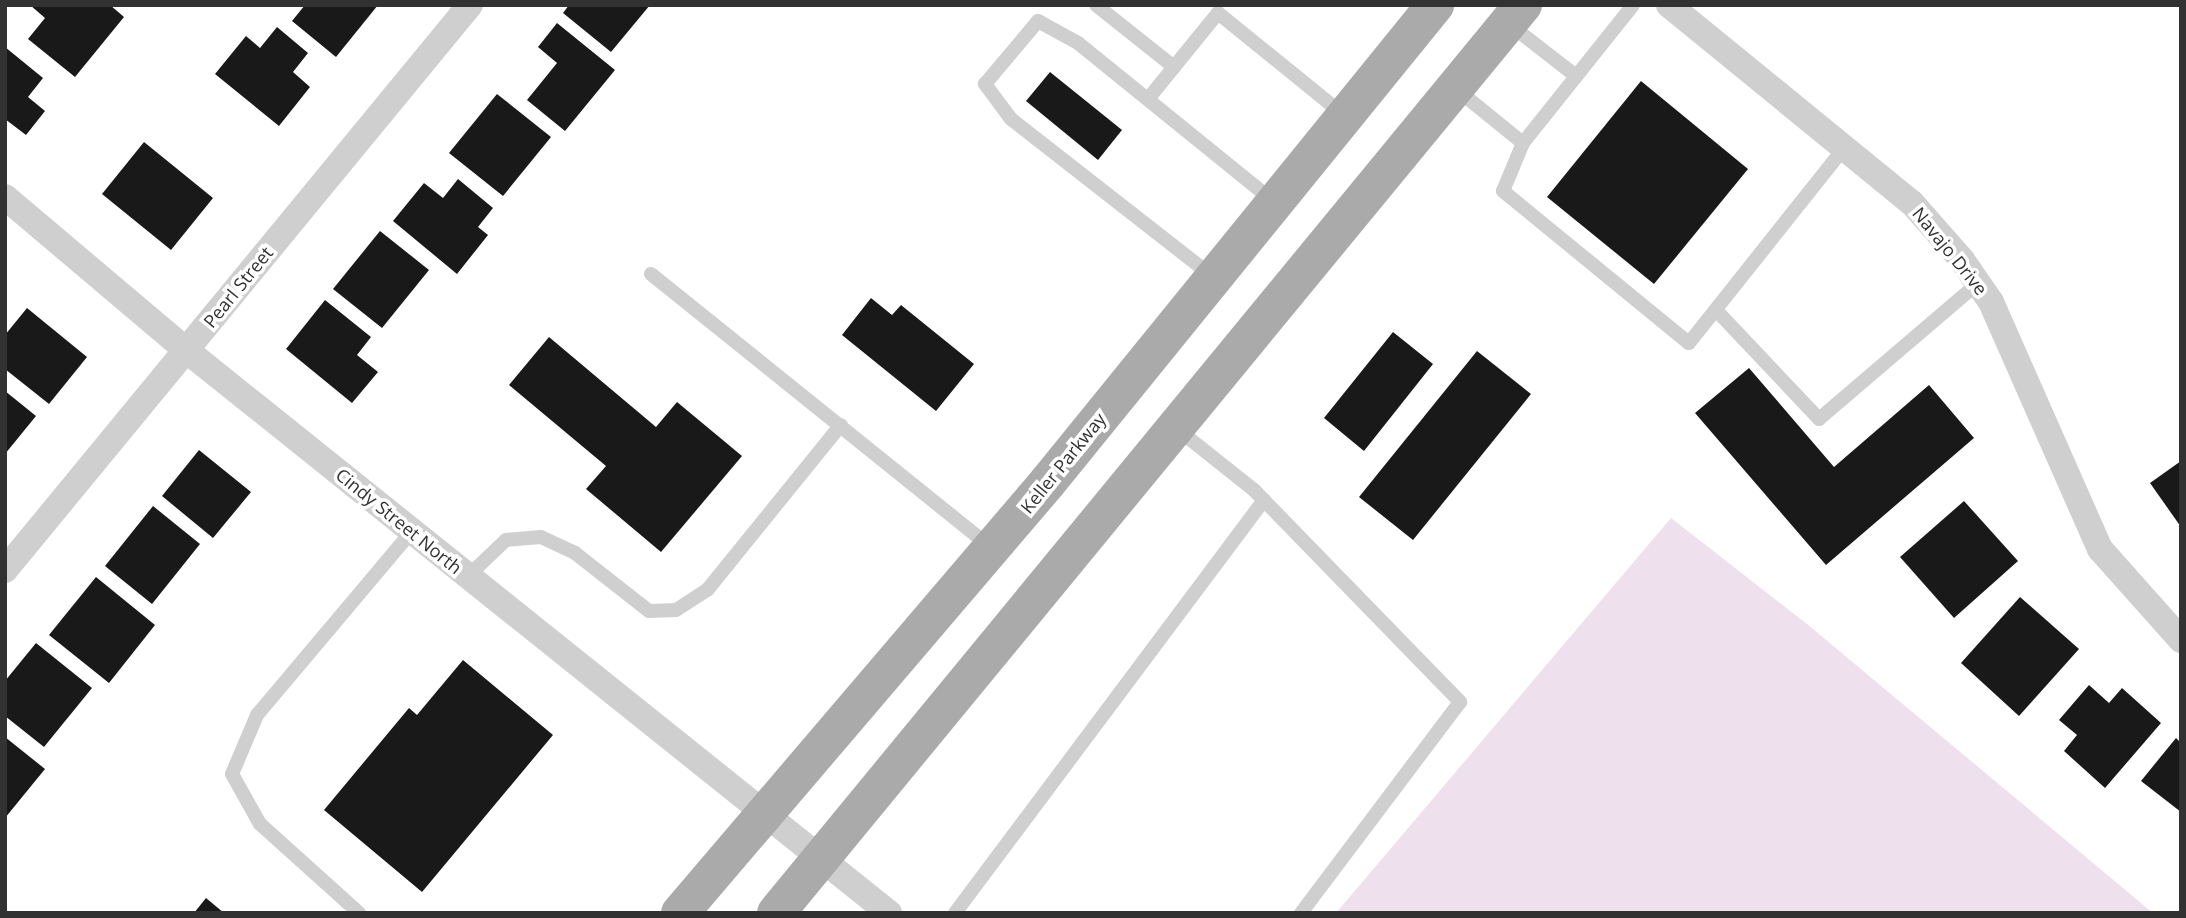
<!DOCTYPE html>
<html>
<head>
<meta charset="utf-8">
<style>
	body { margin:0 }
	#map { position:relative; width:2186px; height:918px; overflow:hidden; background:#fff; font-family:"Open Sans",sans-serif }
	div>[style] { position:absolute }
	.green>* { inset:0; background:#eee1ed }
	.building>* { inset:0; background:#191919 }
	.lane>* { height:14px; margin:-7px; padding:0 7px; transform-origin:7px; border-radius:7px; background:#cfcfcf }
	.street>* { height:26px; margin:-13px; padding:0 13px; transform-origin:13px; border-radius:13px; background:#cfcfcf }
	.primary>* { height:38px; margin:-19px; padding:0 19px; transform-origin:19px; border-radius:19px; background:#aaa }
	span { translate:-50% -50%; white-space:nowrap; text-align:center; line-height:1.15; -webkit-text-stroke:7px #fff; paint-order:stroke }
	.street-label { font-size:18px; color:#323232 }
	.frame { position:absolute; inset:0; border:7px solid #323232; pointer-events:none }
</style>
</head>
<body>
<div id="map">
	<div class="green">
		<i style="clip-path:polygon(1671px 518px,1807px 624px,2153px 913px,1336px 913px)"></i>
	</div>
	<div class="building">
		<i style="clip-path:polygon(30px 5px,110px 5px,124px 17px,75px 77px,28px 39px,45px 18px)"></i>
		<i style="clip-path:polygon(305px 5px,378px 5px,336px 57px,292px 21px)"></i>
		<i style="clip-path:polygon(569px 5px,650px 5px,611px 52px,563px 13px)"></i>
		<i style="clip-path:polygon(557px 23px,615px 70px,565px 131px,527px 100px,557px 63px,538px 47px)"></i>
		<i style="clip-path:polygon(277px 27px,308px 53px,293px 72px,310px 87px,279px 126px,215px 74px,246px 36px,260px 48px)"></i>
		<i style="clip-path:polygon(5px 47px,43px 78px,28px 97px,45px 111px,26px 135px,5px 119px)"></i>
		<i style="clip-path:polygon(1050px 72px,1122px 130px,1098px 160px,1026px 101px)"></i>
		<i style="clip-path:polygon(1641px 81px,1748px 169px,1654px 284px,1547px 197px)"></i>
		<i style="clip-path:polygon(497px 94px,551px 137px,503px 196px,449px 153px)"></i>
		<i style="clip-path:polygon(144px 142px,213px 198px,171px 250px,102px 194px)"></i>
		<i style="clip-path:polygon(458px 179px,493px 208px,478px 227px,488px 235px,457px 274px,393px 221px,424px 183px,443px 198px)"></i>
		<i style="clip-path:polygon(380px 231px,429px 270px,382px 328px,333px 289px)"></i>
		<i style="clip-path:polygon(871px 298px,892px 315px,901px 305px,974px 364px,936px 411px,842px 335px)"></i>
		<i style="clip-path:polygon(325px 300px,371px 337px,357px 355px,378px 372px,352px 403px,286px 349px)"></i>
		<i style="clip-path:polygon(27px 308px,87px 357px,49px 404px,5px 369px,5px 335px)"></i>
		<i style="clip-path:polygon(1393px 332px,1433px 364px,1364px 451px,1324px 418px)"></i>
		<i style="clip-path:polygon(549px 337px,656px 427px,677px 402px,742px 456px,661px 552px,586px 489px,606px 466px,509px 385px)"></i>
		<i style="clip-path:polygon(1477px 351px,1531px 394px,1413px 540px,1359px 497px)"></i>
		<i style="clip-path:polygon(1749px 368px,1834px 467px,1929px 385px,1974px 438px,1826px 565px,1695px 413px)"></i>
		<i style="clip-path:polygon(5px 391px,36px 416px,5px 454px)"></i>
		<i style="clip-path:polygon(199px 450px,251px 492px,213px 538px,162px 496px)"></i>
		<i style="clip-path:polygon(2181px 461px,2181px 527px,2150px 483px)"></i>
		<i style="clip-path:polygon(1964px 501px,2018px 561px,1954px 618px,1900px 557px)"></i>
		<i style="clip-path:polygon(153px 506px,200px 544px,152px 604px,105px 566px)"></i>
		<i style="clip-path:polygon(96px 577px,155px 625px,109px 683px,49px 635px)"></i>
		<i style="clip-path:polygon(2020px 597px,2079px 649px,2019px 716px,1961px 663px)"></i>
		<i style="clip-path:polygon(36px 643px,92px 688px,44px 747px,5px 716px,5px 681px)"></i>
		<i style="clip-path:polygon(463px 660px,553px 735px,422px 892px,324px 810px,409px 708px,417px 715px)"></i>
		<i style="clip-path:polygon(2089px 685px,2109px 703px,2122px 688px,2161px 723px,2105px 788px,2064px 751px,2077px 735px,2059px 720px)"></i>
		<i style="clip-path:polygon(5px 737px,45px 769px,5px 818px)"></i>
		<i style="clip-path:polygon(2176px 738px,2181px 743px,2181px 812px,2141px 781px)"></i>
		<i style="clip-path:polygon(206px 898px,224px 913px,194px 913px)"></i>
	</div>
	<div class="lane">
		<i style="left:1096px;top:5px;width:100px;rotate:38.5deg"></i>
		<i style="left:1509px;top:24px;width:85px;rotate:37.8deg"></i>
		<i style="left:1455px;top:88px;width:87px;rotate:39deg"></i>
		<i style="left:1523px;top:143px;width:52px;rotate:112.6deg"></i>
		<i style="left:1503px;top:191px;width:240px;rotate:39.3deg"></i>
		<i style="left:1689px;top:343px;width:249px;rotate:-51.5deg"></i>
		<i style="left:1148px;top:99px;width:111px;rotate:-50.9deg"></i>
		<i style="left:1218px;top:13px;width:162px;rotate:39deg"></i>
		<i style="left:1523px;top:143px;width:176px;rotate:-51.4deg"></i>
		<i style="left:651px;top:274px;width:436px;rotate:38.8deg"></i>
		<i style="left:1212px;top:276px;width:255px;rotate:-142deg"></i>
		<i style="left:1011px;top:119px;width:44px;rotate:-126.6deg"></i>
		<i style="left:985px;top:84px;width:82px;rotate:-49.9deg"></i>
		<i style="left:1038px;top:21px;width:46px;rotate:28.8deg"></i>
		<i style="left:1078px;top:43px;width:252px;rotate:39deg"></i>
		<i style="left:1716px;top:310px;width:150px;rotate:46.6deg"></i>
		<i style="left:1819px;top:419px;width:209px;rotate:-40.5deg"></i>
		<i style="left:1176px;top:428px;width:100px;rotate:38.5deg"></i>
		<i style="left:1254px;top:490px;width:296px;rotate:45.8deg"></i>
		<i style="left:1460px;top:702px;width:264px;rotate:127deg"></i>
		<i style="left:468px;top:576px;width:52px;rotate:-43.5deg"></i>
		<i style="left:506px;top:540px;width:35px;rotate:-5deg"></i>
		<i style="left:541px;top:537px;width:38px;rotate:25deg"></i>
		<i style="left:575px;top:553px;width:94px;rotate:38.1deg"></i>
		<i style="left:649px;top:611px;width:27px;rotate:-2deg"></i>
		<i style="left:676px;top:610px;width:38px;rotate:-33deg"></i>
		<i style="left:708px;top:589px;width:211px;rotate:-51deg"></i>
		<i style="left:359px;top:913px;width:133px;rotate:-138deg"></i>
		<i style="left:260px;top:824px;width:57px;rotate:-119.2deg"></i>
		<i style="left:232px;top:774px;width:64px;rotate:-67deg"></i>
		<i style="left:257px;top:715px;width:241px;rotate:-49.9deg"></i>
		<i style="left:955px;top:913px;width:516px;rotate:-53.2deg"></i>
	</div>
	<div class="street">
		<i style="left:1669px;top:5px;width:313px;rotate:39.2deg"></i>
		<i style="left:1912px;top:203px;width:76px;rotate:48.7deg"></i>
		<i style="left:1962px;top:260px;width:51px;rotate:55.4deg"></i>
		<i style="left:1991px;top:302px;width:270px;rotate:66.2deg"></i>
		<i style="left:2100px;top:549px;width:122px;rotate:48.3deg"></i>
		<i style="left:5px;top:197px;width:237px;rotate:40.2deg"></i>
		<i style="left:186px;top:350px;width:901px;rotate:38.69deg"></i>
		<i style="left:5px;top:570px;width:732px;rotate:-50.55deg"></i>
	</div>
	<div class="primary">
		<i style="left:680px;top:913px;width:565px;rotate:-49.52deg"></i>
		<i style="left:1047px;top:483px;width:616px;rotate:-50.93deg"></i>
		<i style="left:776px;top:913px;width:1176px;rotate:-50.56deg"></i>
	</div>
	<div class="street-label">
		<span style="left:1950px;top:251px;rotate:51deg">Navajo Drive</span>
		<span style="left:238px;top:287px;rotate:-51deg">Pearl Street</span>
		<span style="left:1063px;top:463px;rotate:-51deg">Keller Parkway</span>
		<span style="left:399px;top:521px;rotate:39deg">Cindy Street North</span>
	</div>
	<div class="frame"></div>
</div>
</body>
</html>
